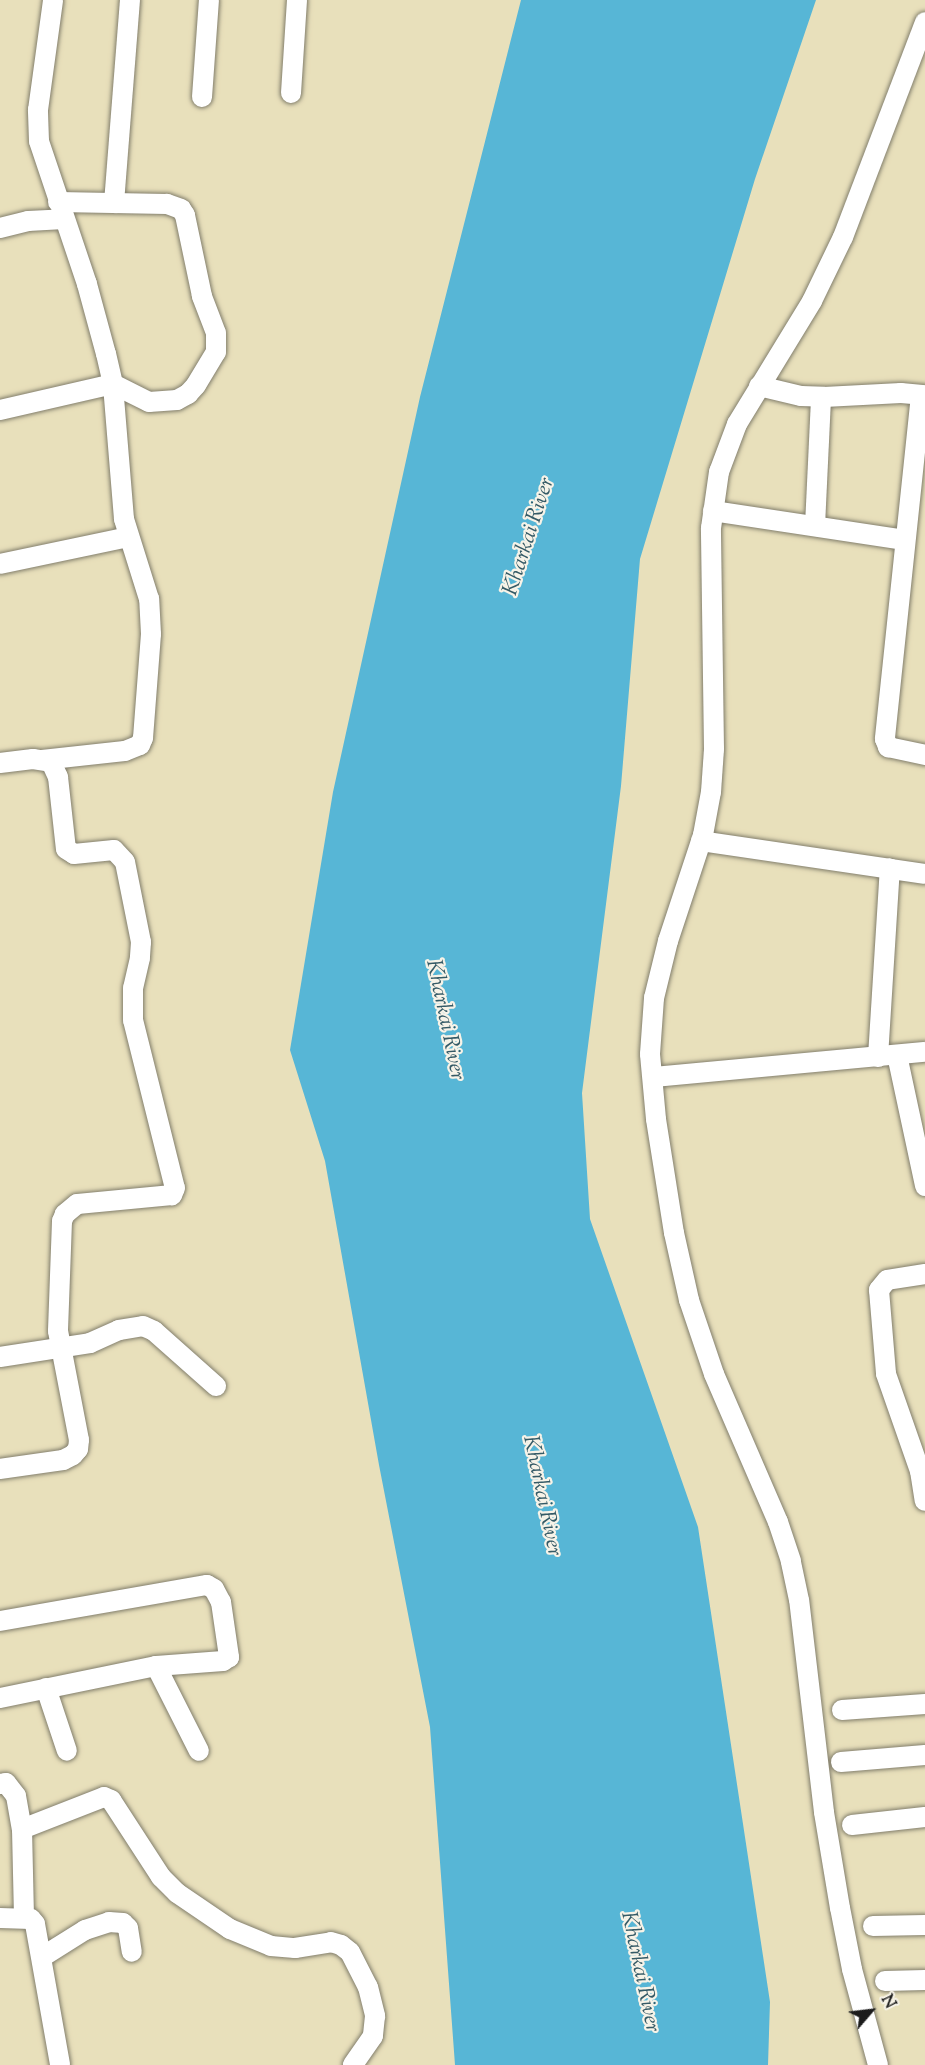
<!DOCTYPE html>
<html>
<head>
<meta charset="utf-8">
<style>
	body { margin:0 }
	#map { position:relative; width:925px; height:2065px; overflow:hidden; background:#e8e0bb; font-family:"Sorts Mill Goudy",serif }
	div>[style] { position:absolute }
	.water>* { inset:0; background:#57b6d6 }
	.roads { filter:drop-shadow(0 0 2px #827e6c) drop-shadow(0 0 2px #827e6c) }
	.minor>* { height:20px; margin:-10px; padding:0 10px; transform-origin:10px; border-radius:10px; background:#fff }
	span { translate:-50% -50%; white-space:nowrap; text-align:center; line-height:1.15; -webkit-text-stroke:4.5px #f7f3e8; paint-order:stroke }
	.water-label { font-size:22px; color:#345a66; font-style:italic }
	.north { position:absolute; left:841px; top:1981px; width:60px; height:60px; -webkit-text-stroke:4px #f7f3e8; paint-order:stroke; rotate:62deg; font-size:16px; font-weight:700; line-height:24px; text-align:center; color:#1c1c1c }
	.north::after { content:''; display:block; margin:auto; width:21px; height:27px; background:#1c1c1c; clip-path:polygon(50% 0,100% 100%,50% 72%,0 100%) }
</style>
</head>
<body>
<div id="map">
	<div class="water">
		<i style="clip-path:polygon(521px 0,816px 0,755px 179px,640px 559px,621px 786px,582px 1093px,590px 1219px,698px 1527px,770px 2002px,768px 2065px,455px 2065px,430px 1727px,379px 1465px,325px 1161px,290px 1050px,333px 792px,420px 397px)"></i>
	</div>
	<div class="roads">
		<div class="minor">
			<i style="left:291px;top:93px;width:93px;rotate:-86.3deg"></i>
			<i style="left:202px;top:97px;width:97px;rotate:-85.9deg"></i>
			<i style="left:114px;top:203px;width:204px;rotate:-85.5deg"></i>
			<i style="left:0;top:228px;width:29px;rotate:-14deg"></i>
			<i style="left:28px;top:221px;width:36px;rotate:-3deg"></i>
			<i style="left:759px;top:386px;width:43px;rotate:13.4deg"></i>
			<i style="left:801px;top:396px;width:23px;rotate:2deg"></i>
			<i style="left:824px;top:397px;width:77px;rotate:-3deg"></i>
			<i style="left:901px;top:393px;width:24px;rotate:5deg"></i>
			<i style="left:921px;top:395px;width:346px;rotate:96deg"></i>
			<i style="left:885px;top:739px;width:9px;rotate:69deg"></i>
			<i style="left:888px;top:747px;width:38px;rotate:12deg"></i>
			<i style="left:0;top:410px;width:116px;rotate:-13deg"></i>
			<i style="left:113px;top:384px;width:40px;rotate:26.6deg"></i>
			<i style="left:149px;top:402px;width:28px;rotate:-4deg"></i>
			<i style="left:177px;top:400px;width:13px;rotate:-29deg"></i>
			<i style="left:188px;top:394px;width:12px;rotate:-48deg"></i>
			<i style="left:196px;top:385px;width:39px;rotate:-59deg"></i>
			<i style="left:216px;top:352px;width:19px;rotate:-90deg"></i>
			<i style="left:216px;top:333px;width:40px;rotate:-111deg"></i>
			<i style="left:202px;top:296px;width:83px;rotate:-101.9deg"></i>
			<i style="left:185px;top:215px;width:7px;rotate:-124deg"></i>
			<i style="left:181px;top:209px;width:15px;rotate:-160deg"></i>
			<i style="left:167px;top:204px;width:109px;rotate:-178.9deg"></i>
			<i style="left:713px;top:511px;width:194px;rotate:8.6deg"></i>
			<i style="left:815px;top:526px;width:129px;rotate:-87.3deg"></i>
			<i style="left:0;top:564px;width:131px;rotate:-11.9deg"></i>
			<i style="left:42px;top:760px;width:83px;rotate:-6.2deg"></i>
			<i style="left:125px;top:751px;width:16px;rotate:-22deg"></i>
			<i style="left:140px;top:745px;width:8px;rotate:-67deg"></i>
			<i style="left:143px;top:738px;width:104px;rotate:-85.6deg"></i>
			<i style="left:151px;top:634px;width:35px;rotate:-93deg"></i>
			<i style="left:149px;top:599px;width:84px;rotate:-107.4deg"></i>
			<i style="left:124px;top:519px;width:135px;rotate:-94.7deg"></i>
			<i style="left:113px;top:384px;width:31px;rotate:-103deg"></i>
			<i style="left:106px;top:354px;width:73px;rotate:-105.2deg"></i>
			<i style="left:87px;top:284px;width:151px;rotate:-108.6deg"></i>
			<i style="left:39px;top:141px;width:31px;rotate:-92deg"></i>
			<i style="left:38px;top:110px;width:111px;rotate:-82.2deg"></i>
			<i style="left:0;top:763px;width:33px;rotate:-7deg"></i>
			<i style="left:33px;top:759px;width:18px;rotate:9deg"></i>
			<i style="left:51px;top:762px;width:17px;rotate:65deg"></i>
			<i style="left:58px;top:777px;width:72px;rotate:83.7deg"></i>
			<i style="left:66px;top:849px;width:9px;rotate:32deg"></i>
			<i style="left:74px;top:854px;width:40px;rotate:-5.7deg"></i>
			<i style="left:114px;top:850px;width:16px;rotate:47deg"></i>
			<i style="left:125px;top:862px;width:82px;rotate:78.7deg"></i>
			<i style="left:141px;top:942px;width:16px;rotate:94deg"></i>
			<i style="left:140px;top:958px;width:31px;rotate:103deg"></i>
			<i style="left:133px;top:988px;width:32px;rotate:90deg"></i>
			<i style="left:133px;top:1020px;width:173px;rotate:76deg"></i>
			<i style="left:175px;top:1188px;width:8px;rotate:113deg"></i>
			<i style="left:172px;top:1195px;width:95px;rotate:174.6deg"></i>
			<i style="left:77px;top:1204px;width:16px;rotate:140deg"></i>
			<i style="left:65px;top:1214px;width:8px;rotate:113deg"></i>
			<i style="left:62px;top:1221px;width:110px;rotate:92.1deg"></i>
			<i style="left:58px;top:1331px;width:111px;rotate:79.1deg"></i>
			<i style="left:79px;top:1440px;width:9px;rotate:96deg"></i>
			<i style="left:78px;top:1449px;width:8px;rotate:130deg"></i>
			<i style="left:73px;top:1455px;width:11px;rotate:153deg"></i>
			<i style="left:63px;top:1460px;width:64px;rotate:171.9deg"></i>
			<i style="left:701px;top:841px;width:226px;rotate:8.4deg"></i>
			<i style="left:897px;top:1055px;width:134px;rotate:77.9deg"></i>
			<i style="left:878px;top:1057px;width:189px;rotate:-86.4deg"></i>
			<i style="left:653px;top:1077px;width:273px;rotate:-5.3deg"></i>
			<i style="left:925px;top:1274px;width:38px;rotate:171deg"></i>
			<i style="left:887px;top:1280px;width:13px;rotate:129deg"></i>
			<i style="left:879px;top:1290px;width:84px;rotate:85.2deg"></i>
			<i style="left:886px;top:1374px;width:103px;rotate:70.7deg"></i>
			<i style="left:920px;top:1471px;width:30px;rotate:81deg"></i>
			<i style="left:0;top:1357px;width:91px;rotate:-8.8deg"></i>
			<i style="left:90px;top:1343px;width:32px;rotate:-24deg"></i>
			<i style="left:119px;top:1330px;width:24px;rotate:-9deg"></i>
			<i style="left:143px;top:1326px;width:12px;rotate:24deg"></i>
			<i style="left:154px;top:1331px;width:83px;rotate:41.6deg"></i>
			<i style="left:0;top:1621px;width:210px;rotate:-9.9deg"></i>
			<i style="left:207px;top:1585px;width:8px;rotate:30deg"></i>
			<i style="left:214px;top:1589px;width:15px;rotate:62deg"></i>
			<i style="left:221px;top:1602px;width:56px;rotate:81.7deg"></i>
			<i style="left:229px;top:1657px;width:7px;rotate:146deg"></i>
			<i style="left:223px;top:1661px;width:67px;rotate:175.7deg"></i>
			<i style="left:156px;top:1666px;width:159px;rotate:168.4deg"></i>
			<i style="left:156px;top:1666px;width:95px;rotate:63.2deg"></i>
			<i style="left:46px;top:1688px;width:66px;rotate:71.6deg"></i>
			<i style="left:842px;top:1710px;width:83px;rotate:-4.1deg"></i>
			<i style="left:841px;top:1762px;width:84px;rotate:-4.8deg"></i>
			<i style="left:0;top:1784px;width:6px;rotate:-9deg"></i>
			<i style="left:6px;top:1783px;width:16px;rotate:52deg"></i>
			<i style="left:16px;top:1796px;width:34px;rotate:80deg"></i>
			<i style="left:22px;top:1829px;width:89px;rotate:88.7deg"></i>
			<i style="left:852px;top:1825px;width:73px;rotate:-6.3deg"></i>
			<i style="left:22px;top:1829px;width:88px;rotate:-21.3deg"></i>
			<i style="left:104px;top:1797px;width:8px;rotate:23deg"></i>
			<i style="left:111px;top:1800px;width:92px;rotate:57deg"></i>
			<i style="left:161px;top:1877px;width:23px;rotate:45deg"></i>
			<i style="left:177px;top:1893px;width:64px;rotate:34.2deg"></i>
			<i style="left:230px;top:1929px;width:44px;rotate:22.5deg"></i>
			<i style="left:271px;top:1946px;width:24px;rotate:5deg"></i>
			<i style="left:295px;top:1948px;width:36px;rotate:-9deg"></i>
			<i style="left:331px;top:1942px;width:10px;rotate:17deg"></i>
			<i style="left:341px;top:1945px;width:11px;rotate:38deg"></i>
			<i style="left:350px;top:1952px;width:39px;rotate:63deg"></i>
			<i style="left:368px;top:1987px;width:30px;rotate:76deg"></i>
			<i style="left:375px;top:2016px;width:20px;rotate:96deg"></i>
			<i style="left:373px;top:2036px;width:35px;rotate:125deg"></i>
			<i style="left:0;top:1918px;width:31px;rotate:2deg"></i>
			<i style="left:31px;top:1919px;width:6px;rotate:51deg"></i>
			<i style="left:35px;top:1924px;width:143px;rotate:79.9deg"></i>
			<i style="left:873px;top:1926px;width:52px;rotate:-1.1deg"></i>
			<i style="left:42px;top:1957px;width:51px;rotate:-32.1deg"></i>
			<i style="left:85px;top:1930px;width:25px;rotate:-18deg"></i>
			<i style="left:109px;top:1922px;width:14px;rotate:4deg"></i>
			<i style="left:123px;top:1923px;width:7px;rotate:45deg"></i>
			<i style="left:128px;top:1928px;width:24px;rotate:81deg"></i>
			<i style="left:885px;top:1981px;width:40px;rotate:-1.4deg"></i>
			<i style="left:878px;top:2065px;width:99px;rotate:-105.2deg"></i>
			<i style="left:852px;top:1969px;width:62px;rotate:-101.1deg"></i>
			<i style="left:840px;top:1908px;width:97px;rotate:-99.5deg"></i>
			<i style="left:824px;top:1812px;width:213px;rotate:-96.7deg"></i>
			<i style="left:799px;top:1600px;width:40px;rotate:-102deg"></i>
			<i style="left:791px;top:1561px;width:41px;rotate:-108.4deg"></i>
			<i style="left:778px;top:1522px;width:161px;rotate:-113.4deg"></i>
			<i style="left:714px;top:1374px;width:78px;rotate:-108.7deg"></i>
			<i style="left:689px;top:1300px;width:69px;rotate:-102.6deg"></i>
			<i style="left:674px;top:1233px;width:115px;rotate:-99deg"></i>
			<i style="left:656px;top:1119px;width:65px;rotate:-95.3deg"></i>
			<i style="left:650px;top:1054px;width:56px;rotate:-85.9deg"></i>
			<i style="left:654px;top:998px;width:59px;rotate:-76.2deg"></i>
			<i style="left:668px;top:941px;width:112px;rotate:-71.7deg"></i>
			<i style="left:703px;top:835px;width:44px;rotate:-79.5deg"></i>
			<i style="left:711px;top:792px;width:43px;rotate:-86deg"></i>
			<i style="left:714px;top:749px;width:221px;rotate:-90.8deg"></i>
			<i style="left:711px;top:528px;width:57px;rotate:-81.9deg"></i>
			<i style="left:719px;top:472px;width:51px;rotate:-69.4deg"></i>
			<i style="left:737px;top:424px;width:144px;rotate:-58.6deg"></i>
			<i style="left:812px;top:301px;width:71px;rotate:-64.2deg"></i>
			<i style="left:843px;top:237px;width:230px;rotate:-69.1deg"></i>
		</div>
	</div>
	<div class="water-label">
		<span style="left:530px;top:537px;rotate:-72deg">Kharkai River</span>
		<span style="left:444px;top:1020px;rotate:78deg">Kharkai River</span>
		<span style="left:541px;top:1496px;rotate:78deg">Kharkai River</span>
		<span style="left:639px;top:1972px;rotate:78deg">Kharkai River</span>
	</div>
	<div class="north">N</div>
</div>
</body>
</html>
